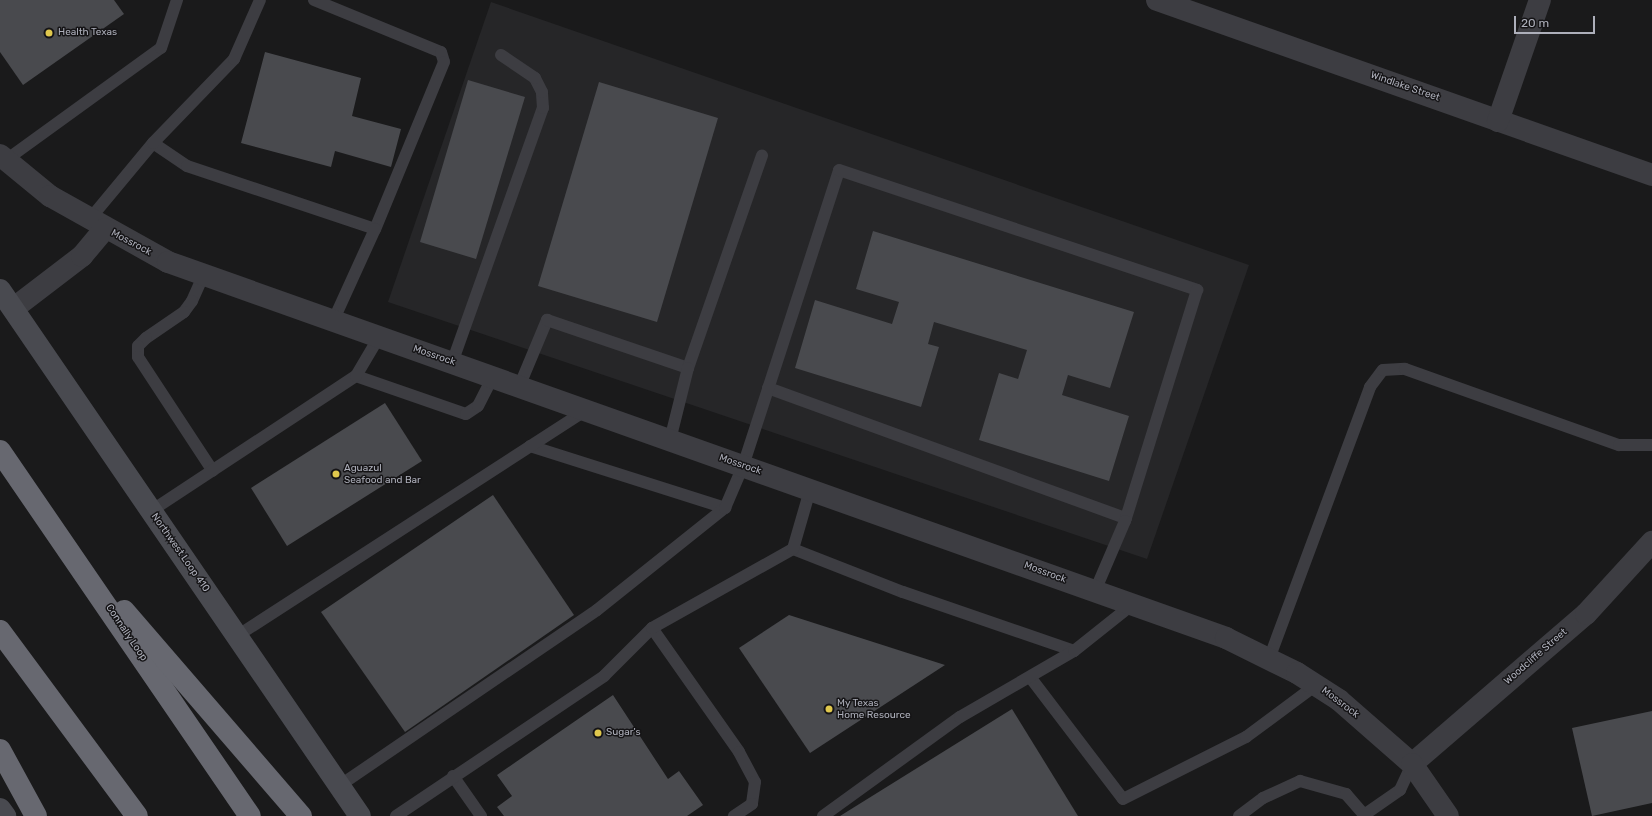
<!DOCTYPE html>
<html>
<head>
<meta charset="utf-8">
<style>
	body { margin:0 }
	#map { position:relative; width:1652px; height:816px; overflow:hidden; background:#1a1a1b; font-family:Rubik,sans-serif }
	div>[style] { position:absolute }
	.built>* { inset:0; background:#262628 }
	.building>* { inset:0; background:#494a4e }
	.service>* { height:12px; margin:-6px; padding:0 6px; transform-origin:6px; border-radius:6px; background:#3d3d42 }
	.minor>* { height:22px; margin:-11px; padding:0 11px; transform-origin:11px; border-radius:11px; background:#3d3d42 }
	.tertiary>* { height:22px; margin:-11px; padding:0 11px; transform-origin:11px; border-radius:11px; background:#3d3d42 }
	.secondary>* { height:22px; margin:-11px; padding:0 11px; transform-origin:11px; border-radius:11px; background:#494a50 }
	.motorway>* { height:22px; margin:-11px; padding:0 11px; transform-origin:11px; border-radius:11px; background:#676870 }
	.dots>* { width:11px; height:11px; translate:-50% -50%; box-sizing:border-box; border:2px solid #151416; border-radius:50% }
	span { translate:-50% -50%; white-space:nowrap; text-align:center; line-height:1.15; -webkit-text-stroke:3px #151416; paint-order:stroke }
	.poi-label { font-size:10px; color:#adafba }
	.left { translate:0 -50%; text-align:left }
	.street-label { font-size:10px; color:#adafba }
	.scale { position:absolute; left:1514px; top:16px; width:81px; height:18px; box-sizing:border-box; border:2px solid #adafba; border-top:0; padding-left:5px; font-size:12px; line-height:14px; white-space:nowrap; color:#adafba; -webkit-text-stroke:3px #151416; paint-order:stroke }
</style>
</head>
<body>
<div id="map">
	<div class="built">
		<i style="clip-path:polygon(491px 2px,1249px 265px,1147px 559px,388px 302px)"></i>
	</div>
	<div class="building">
		<i style="clip-path:polygon(0 0,114px 0,124px 14px,23px 85px,0 52px)"></i>
		<i style="clip-path:polygon(265px 52px,361px 78px,352px 116px,401px 129px,391px 167px,335px 151px,331px 167px,241px 143px)"></i>
		<i style="clip-path:polygon(468px 80px,525px 97px,476px 259px,420px 242px)"></i>
		<i style="clip-path:polygon(599px 82px,718px 118px,657px 322px,538px 286px)"></i>
		<i style="clip-path:polygon(873px 231px,1134px 312px,1110px 388px,1068px 375px,1062px 395px,1129px 416px,1109px 481px,979px 440px,999px 373px,1018px 379px,1027px 350px,934px 322px,928px 344px,939px 347px,921px 407px,795px 368px,815px 300px,892px 324px,899px 302px,856px 289px)"></i>
		<i style="clip-path:polygon(385px 403px,422px 461px,287px 546px,251px 488px)"></i>
		<i style="clip-path:polygon(493px 495px,574px 615px,405px 732px,321px 612px)"></i>
		<i style="clip-path:polygon(789px 615px,945px 665px,810px 753px,739px 648px)"></i>
		<i style="clip-path:polygon(613px 695px,668px 779px,679px 771px,703px 805px,687px 816px,504px 816px,497px 807px,512px 796px,497px 775px)"></i>
		<i style="clip-path:polygon(1012px 709px,1078px 816px,840px 816px)"></i>
		<i style="clip-path:polygon(1652px 711px,1652px 803px,1592px 816px,1572px 728px)"></i>
	</div>
	<div class="service">
		<i style="left:314px;top:0;width:137px;rotate:22.3deg"></i>
		<i style="left:441px;top:52px;width:10px;rotate:73deg"></i>
		<i style="left:444px;top:62px;width:181px;rotate:112.4deg"></i>
		<i style="left:153px;top:143px;width:41px;rotate:34.1deg"></i>
		<i style="left:187px;top:166px;width:198px;rotate:18.5deg"></i>
		<i style="left:375px;top:229px;width:101px;rotate:114.5deg"></i>
		<i style="left:6px;top:160px;width:191px;rotate:-35.9deg"></i>
		<i style="left:161px;top:48px;width:51px;rotate:-71.6deg"></i>
		<i style="left:89px;top:220px;width:100px;rotate:-50.3deg"></i>
		<i style="left:153px;top:143px;width:117px;rotate:-46deg"></i>
		<i style="left:234px;top:59px;width:64px;rotate:-66.2deg"></i>
		<i style="left:204px;top:274px;width:30px;rotate:114deg"></i>
		<i style="left:192px;top:301px;width:14px;rotate:126deg"></i>
		<i style="left:184px;top:312px;width:46px;rotate:145.6deg"></i>
		<i style="left:146px;top:338px;width:11px;rotate:135deg"></i>
		<i style="left:138px;top:346px;width:11px;rotate:90deg"></i>
		<i style="left:138px;top:357px;width:136px;rotate:56.7deg"></i>
		<i style="left:452px;top:363px;width:271px;rotate:-70.4deg"></i>
		<i style="left:543px;top:108px;width:16px;rotate:-94deg"></i>
		<i style="left:542px;top:92px;width:16px;rotate:-117deg"></i>
		<i style="left:535px;top:78px;width:41px;rotate:-145.9deg"></i>
		<i style="left:356px;top:376px;width:116px;rotate:19.1deg"></i>
		<i style="left:466px;top:414px;width:14px;rotate:-34deg"></i>
		<i style="left:478px;top:406px;width:33px;rotate:-63deg"></i>
		<i style="left:519px;top:387px;width:73px;rotate:-67.3deg"></i>
		<i style="left:547px;top:320px;width:149px;rotate:18.8deg"></i>
		<i style="left:688px;top:368px;width:225px;rotate:-70.8deg"></i>
		<i style="left:768px;top:388px;width:381px;rotate:20deg"></i>
		<i style="left:670px;top:440px;width:74px;rotate:-76deg"></i>
		<i style="left:530px;top:446px;width:205px;rotate:17.6deg"></i>
		<i style="left:151px;top:511px;width:245px;rotate:-33.4deg"></i>
		<i style="left:356px;top:376px;width:45px;rotate:-59.5deg"></i>
		<i style="left:793px;top:549px;width:118px;rotate:21.4deg"></i>
		<i style="left:903px;top:592px;width:181px;rotate:19deg"></i>
		<i style="left:652px;top:628px;width:151px;rotate:54.9deg"></i>
		<i style="left:739px;top:752px;width:34px;rotate:62deg"></i>
		<i style="left:755px;top:782px;width:22px;rotate:98deg"></i>
		<i style="left:752px;top:804px;width:22px;rotate:146deg"></i>
		<i style="left:237px;top:636px;width:416px;rotate:-32.9deg"></i>
		<i style="left:1269px;top:659px;width:290px;rotate:-69.6deg"></i>
		<i style="left:1370px;top:387px;width:21px;rotate:-53deg"></i>
		<i style="left:1383px;top:370px;width:22px;rotate:-3deg"></i>
		<i style="left:1405px;top:369px;width:227px;rotate:19.6deg"></i>
		<i style="left:1619px;top:445px;width:33px"></i>
		<i style="left:1030px;top:677px;width:153px;rotate:52.7deg"></i>
		<i style="left:1123px;top:799px;width:138px;rotate:-26.8deg"></i>
		<i style="left:1246px;top:737px;width:87px;rotate:-36.6deg"></i>
		<i style="left:453px;top:776px;width:49px;rotate:55deg"></i>
		<i style="left:339px;top:786px;width:312px;rotate:-34.3deg"></i>
		<i style="left:597px;top:610px;width:164px;rotate:-38.6deg"></i>
		<i style="left:725px;top:508px;width:46px;rotate:-66.8deg"></i>
		<i style="left:743px;top:466px;width:311px;rotate:-72deg"></i>
		<i style="left:839px;top:170px;width:378px;rotate:18.5deg"></i>
		<i style="left:1197px;top:290px;width:242px;rotate:107.3deg"></i>
		<i style="left:1125px;top:521px;width:76px;rotate:113.2deg"></i>
		<i style="left:1364px;top:815px;width:44px;rotate:-34.8deg"></i>
		<i style="left:1400px;top:790px;width:29px;rotate:-65deg"></i>
		<i style="left:396px;top:816px;width:251px;rotate:-33.9deg"></i>
		<i style="left:604px;top:676px;width:68px;rotate:-45deg"></i>
		<i style="left:652px;top:628px;width:162px;rotate:-29.3deg"></i>
		<i style="left:793px;top:549px;width:61px;rotate:-73.9deg"></i>
		<i style="left:823px;top:816px;width:169px;rotate:-35.9deg"></i>
		<i style="left:960px;top:717px;width:132px;rotate:-30.1deg"></i>
		<i style="left:1074px;top:651px;width:75px;rotate:-38.5deg"></i>
		<i style="left:1239px;top:816px;width:30px;rotate:-37deg"></i>
		<i style="left:1263px;top:798px;width:41px;rotate:-24.7deg"></i>
		<i style="left:1300px;top:781px;width:48px;rotate:15.8deg"></i>
		<i style="left:1346px;top:794px;width:29px;rotate:49deg"></i>
	</div>
	<div class="minor">
		<i style="left:1157px;top:0;width:525px;rotate:19.47deg"></i>
		<i style="left:1498px;top:121px;width:128px;rotate:-70.9deg"></i>
		<i style="left:1412px;top:764px;width:230px;rotate:-40.8deg"></i>
		<i style="left:1586px;top:614px;width:98px;rotate:-47.5deg"></i>
	</div>
	<div class="tertiary">
		<i style="left:0;top:155px;width:65px;rotate:39.4deg"></i>
		<i style="left:50px;top:196px;width:135px;rotate:29.2deg"></i>
		<i style="left:168px;top:262px;width:1123px;rotate:19.56deg"></i>
		<i style="left:1226px;top:638px;width:79px;rotate:26.2deg"></i>
		<i style="left:1297px;top:673px;width:50px;rotate:32.7deg"></i>
		<i style="left:1339px;top:700px;width:97px;rotate:41.2deg"></i>
		<i style="left:1412px;top:764px;width:63px;rotate:55.3deg"></i>
		<i style="left:14px;top:308px;width:86px;rotate:-37.4deg"></i>
		<i style="left:82px;top:256px;width:35px;rotate:-50deg"></i>
	</div>
	<div class="secondary">
		<i style="left:0;top:290px;width:637px;rotate:55.61deg"></i>
		<i style="left:0;top:809px;width:9px;rotate:54deg"></i>
	</div>
	<div class="motorway">
		<i style="left:0;top:451px;width:442px;rotate:55.6deg"></i>
		<i style="left:124px;top:611px;width:271px;rotate:49.2deg"></i>
		<i style="left:0;top:631px;width:230px;rotate:53.5deg"></i>
		<i style="left:0;top:750px;width:75px;rotate:61.4deg"></i>
	</div>
	<div class="dots">
		<i style="left:49px;top:33px;background:#e0c84d"></i>
		<i style="left:336px;top:474px;background:#e0c84d"></i>
		<i style="left:829px;top:709px;background:#e0c84d"></i>
		<i style="left:598px;top:733px;background:#e0c84d"></i>
	</div>
	<div class="poi-label">
		<span class="left" style="left:58px;top:33px">Health Texas</span>
		<span class="left" style="left:344px;top:474px">Aguazul<br>Seafood and Bar</span>
		<span class="left" style="left:837px;top:709px">My Texas<br>Home Resource</span>
		<span class="left" style="left:606px;top:733px">Sugar's</span>
	</div>
	<div class="street-label">
		<span style="left:1405px;top:87px;rotate:19deg">Windlake Street</span>
		<span style="left:131px;top:243px;rotate:28deg">Mossrock</span>
		<span style="left:434px;top:356px;rotate:19deg">Mossrock</span>
		<span style="left:740px;top:465px;rotate:19deg">Mossrock</span>
		<span style="left:180px;top:553px;rotate:55deg">Northwest Loop 410</span>
		<span style="left:1045px;top:573px;rotate:20deg">Mossrock</span>
		<span style="left:126px;top:633px;rotate:56deg">Connally Loop</span>
		<span style="left:1536px;top:657px;rotate:-41deg">Woodcliffe Street</span>
		<span style="left:1340px;top:703px;rotate:37deg">Mossrock</span>
	</div>
	<div class="scale">20 m</div>
</div>
</body>
</html>
